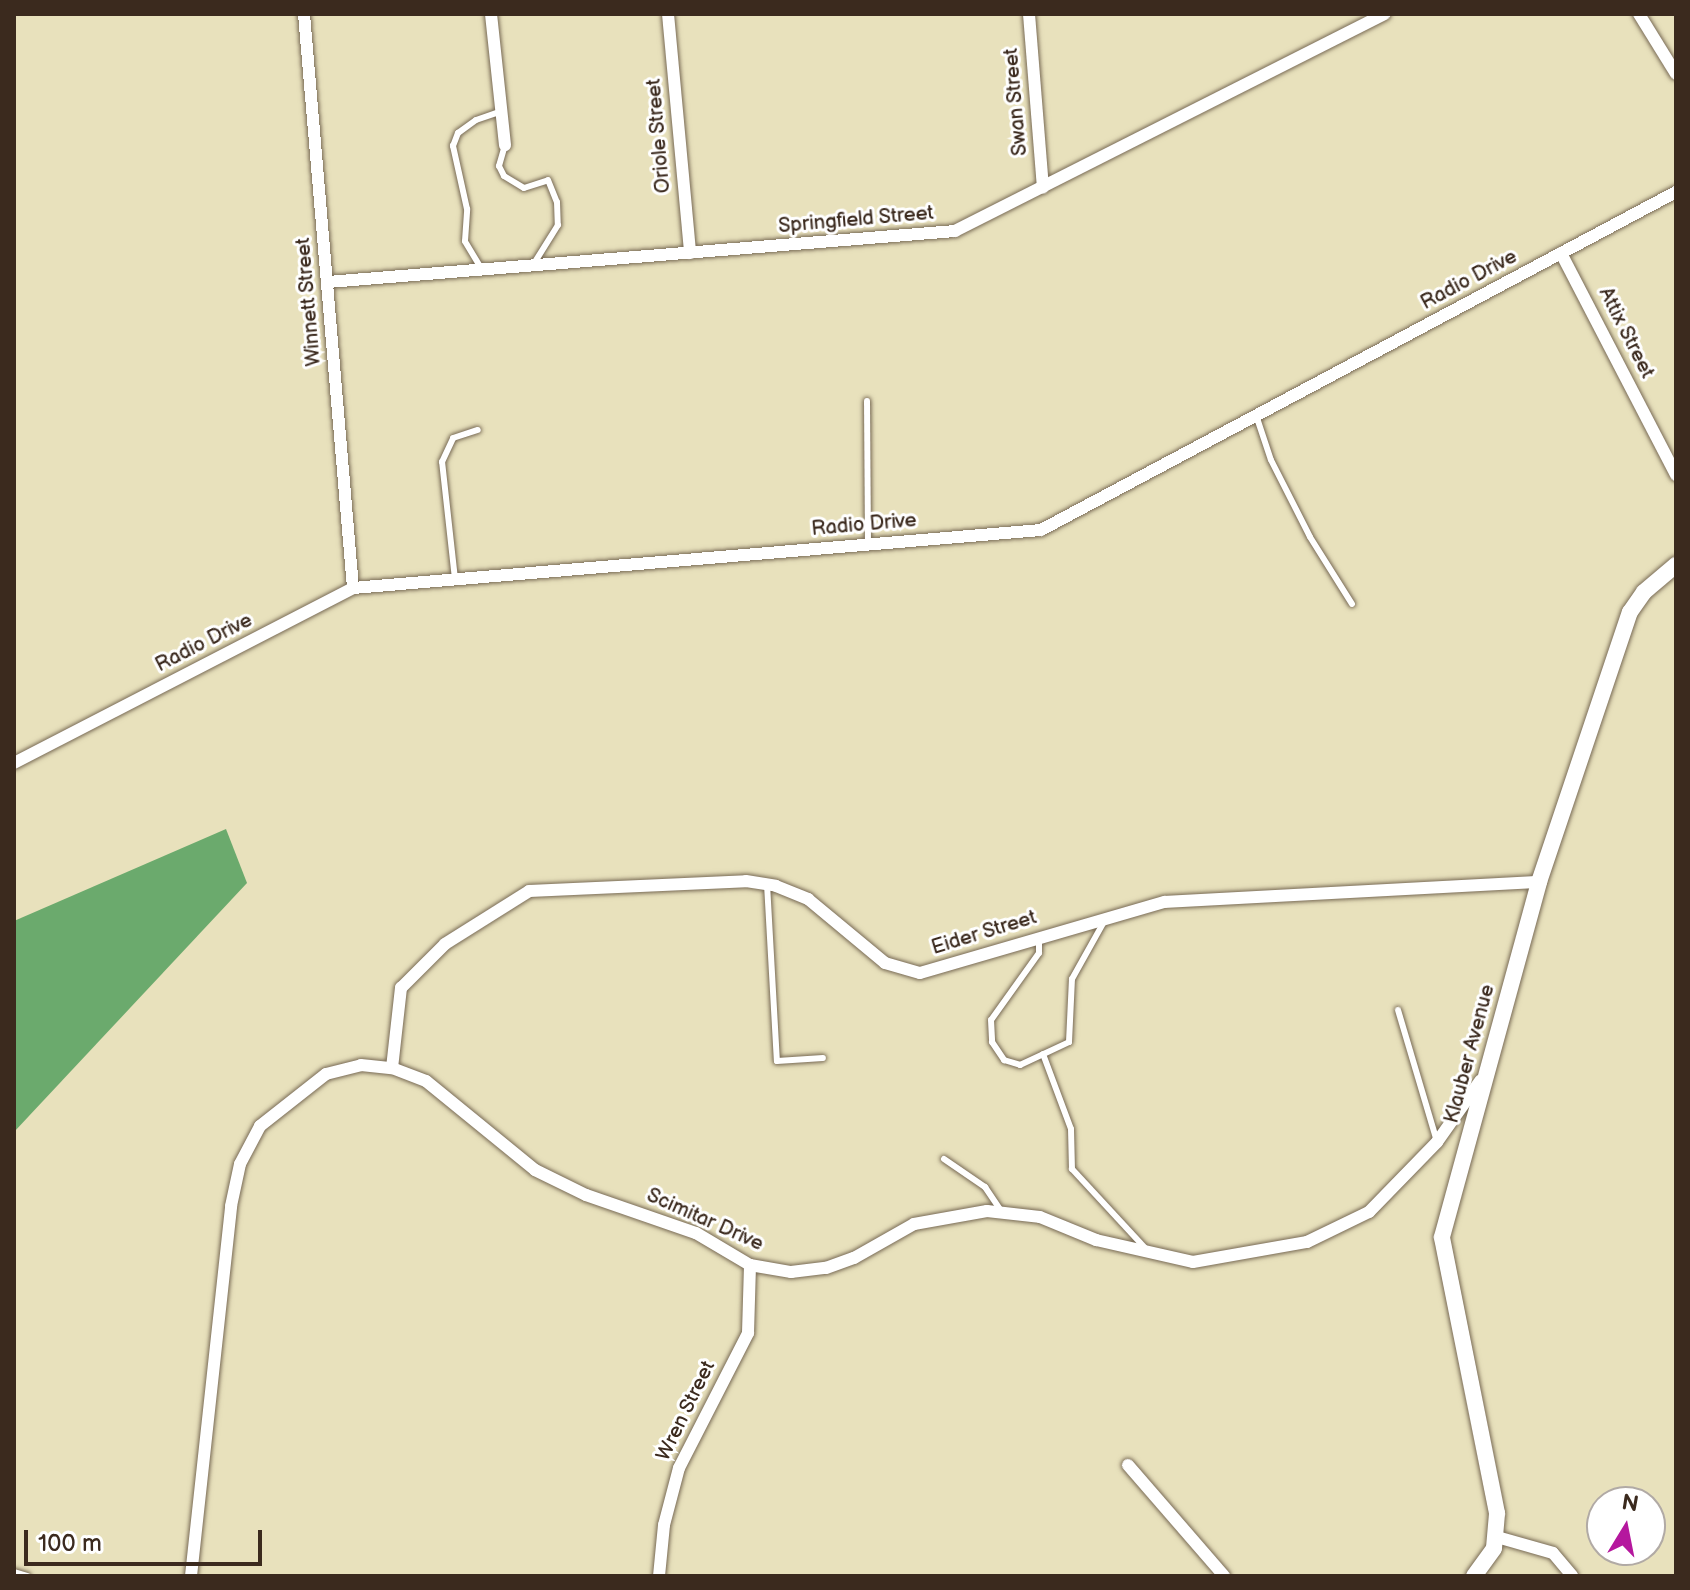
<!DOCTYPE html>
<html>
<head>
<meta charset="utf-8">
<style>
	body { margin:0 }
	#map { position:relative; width:1690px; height:1590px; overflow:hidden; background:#e8e1bc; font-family:"Balsamiq Sans",sans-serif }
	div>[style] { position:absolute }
	.forest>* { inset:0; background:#6baa6d }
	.roads { filter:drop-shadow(0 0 2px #786a55) drop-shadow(0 0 2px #786a55) }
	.service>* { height:6px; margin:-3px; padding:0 3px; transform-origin:3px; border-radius:3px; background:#fff }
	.minor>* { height:12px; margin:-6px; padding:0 6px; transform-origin:6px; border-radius:6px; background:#fff }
	.tertiary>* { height:16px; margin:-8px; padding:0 8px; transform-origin:8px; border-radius:8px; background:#fff }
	span { translate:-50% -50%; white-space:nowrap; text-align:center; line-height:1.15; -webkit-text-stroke:6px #fff; paint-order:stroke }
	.street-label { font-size:20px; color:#3b2a1e }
	.frame { position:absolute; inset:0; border:16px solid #3b2a1e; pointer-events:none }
	.north { position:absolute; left:1586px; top:1486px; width:80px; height:80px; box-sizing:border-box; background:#fff; border:2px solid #b1aaa5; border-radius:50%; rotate:10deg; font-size:22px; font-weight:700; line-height:32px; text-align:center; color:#3b2a1e }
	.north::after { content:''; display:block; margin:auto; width:28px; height:36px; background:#b5179e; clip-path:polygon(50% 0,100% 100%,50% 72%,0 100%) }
	.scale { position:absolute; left:24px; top:1530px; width:238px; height:36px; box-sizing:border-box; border:4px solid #3b2a1e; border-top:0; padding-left:10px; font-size:24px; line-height:28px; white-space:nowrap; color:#3b2a1e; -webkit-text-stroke:6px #fff; paint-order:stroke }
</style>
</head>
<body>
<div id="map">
	<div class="forest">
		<i style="clip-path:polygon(226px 829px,247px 883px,14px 1132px,14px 921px)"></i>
	</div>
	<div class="roads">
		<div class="service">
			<i style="left:505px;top:145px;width:22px;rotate:106deg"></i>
			<i style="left:499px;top:166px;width:11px;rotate:63deg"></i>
			<i style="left:504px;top:176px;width:23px;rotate:31deg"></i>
			<i style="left:524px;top:188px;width:25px;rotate:-18deg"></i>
			<i style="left:548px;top:180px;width:24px;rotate:68deg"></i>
			<i style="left:557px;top:202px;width:23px;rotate:88deg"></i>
			<i style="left:558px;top:225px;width:47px;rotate:122deg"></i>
			<i style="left:481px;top:268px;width:31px;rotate:-121deg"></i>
			<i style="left:465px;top:241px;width:32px;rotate:-86deg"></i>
			<i style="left:467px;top:209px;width:65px;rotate:-102.5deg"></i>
			<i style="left:453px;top:146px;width:14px;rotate:-69deg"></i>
			<i style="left:458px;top:133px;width:22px;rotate:-36deg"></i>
			<i style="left:476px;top:120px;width:28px;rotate:-19deg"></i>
			<i style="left:867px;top:401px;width:144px;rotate:89.6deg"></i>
			<i style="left:1256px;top:415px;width:47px;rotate:71.6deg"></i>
			<i style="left:1271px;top:460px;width:86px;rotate:63.1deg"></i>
			<i style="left:1310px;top:537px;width:79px;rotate:57.9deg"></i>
			<i style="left:455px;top:579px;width:118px;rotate:-96.3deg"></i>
			<i style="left:442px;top:462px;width:26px;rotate:-65deg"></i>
			<i style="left:453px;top:438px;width:26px;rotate:-18deg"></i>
			<i style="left:767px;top:884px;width:177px;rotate:86.8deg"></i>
			<i style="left:777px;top:1061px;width:46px;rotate:-3.7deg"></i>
			<i style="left:1039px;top:937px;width:16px;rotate:90deg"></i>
			<i style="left:1039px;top:953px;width:82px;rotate:125.6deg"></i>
			<i style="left:991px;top:1020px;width:22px;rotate:87deg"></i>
			<i style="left:992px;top:1042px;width:22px;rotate:56deg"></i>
			<i style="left:1004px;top:1060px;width:17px;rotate:17deg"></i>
			<i style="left:1020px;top:1065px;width:54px;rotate:-25.1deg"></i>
			<i style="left:1069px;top:1042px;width:63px;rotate:-87.3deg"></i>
			<i style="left:1072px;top:979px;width:68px;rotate:-60.8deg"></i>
			<i style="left:1398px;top:1010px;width:138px;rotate:73.5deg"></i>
			<i style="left:1043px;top:1054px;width:80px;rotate:69.5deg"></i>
			<i style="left:1071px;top:1129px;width:40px;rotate:88.6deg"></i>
			<i style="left:1072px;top:1169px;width:109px;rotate:47.2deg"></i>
			<i style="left:944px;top:1159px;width:50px;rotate:34.3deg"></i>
			<i style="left:985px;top:1187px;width:30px;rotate:56deg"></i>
			<i style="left:14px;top:1572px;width:14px;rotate:17deg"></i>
		</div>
		<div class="minor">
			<i style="left:304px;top:14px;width:576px;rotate:85.12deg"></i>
			<i style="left:491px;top:14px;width:132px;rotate:83.9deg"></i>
			<i style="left:668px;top:14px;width:240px;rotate:84.7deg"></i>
			<i style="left:1029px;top:14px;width:174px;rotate:85.4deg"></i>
			<i style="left:1639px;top:14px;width:70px;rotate:58.3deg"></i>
			<i style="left:1561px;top:253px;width:250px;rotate:62.6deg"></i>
			<i style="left:328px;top:282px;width:629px;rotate:-4.65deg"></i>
			<i style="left:955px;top:231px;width:481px;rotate:-26.8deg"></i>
			<i style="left:14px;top:763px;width:382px;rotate:-27.3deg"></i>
			<i style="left:353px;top:588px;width:690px;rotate:-4.82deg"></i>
			<i style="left:1041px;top:530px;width:719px;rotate:-28.03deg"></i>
			<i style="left:392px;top:1068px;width:81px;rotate:-83.6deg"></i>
			<i style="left:401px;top:988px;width:62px;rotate:-45deg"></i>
			<i style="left:445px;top:944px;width:99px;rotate:-32.2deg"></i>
			<i style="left:529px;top:891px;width:217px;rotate:-2.6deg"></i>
			<i style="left:746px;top:881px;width:30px;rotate:9deg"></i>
			<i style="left:776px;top:886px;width:35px;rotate:22deg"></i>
			<i style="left:808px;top:899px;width:100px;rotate:39.7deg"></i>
			<i style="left:885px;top:963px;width:36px;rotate:16deg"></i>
			<i style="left:920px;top:973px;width:255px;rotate:-16.2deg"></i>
			<i style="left:1165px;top:902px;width:375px;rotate:-3.1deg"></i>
			<i style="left:1128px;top:1465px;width:147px;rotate:49.1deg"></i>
			<i style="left:1497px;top:1537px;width:58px;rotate:15.9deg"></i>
			<i style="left:1553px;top:1553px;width:30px;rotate:50deg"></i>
			<i style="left:191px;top:1576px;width:372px;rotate:-83.8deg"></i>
			<i style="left:231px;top:1206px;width:43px;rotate:-77.9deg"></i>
			<i style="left:240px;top:1164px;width:43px;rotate:-62.2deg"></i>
			<i style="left:260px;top:1126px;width:84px;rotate:-38.2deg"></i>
			<i style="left:326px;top:1074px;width:36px;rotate:-14deg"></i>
			<i style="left:361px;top:1065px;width:31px;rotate:6deg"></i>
			<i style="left:392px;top:1068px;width:36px;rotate:21deg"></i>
			<i style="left:426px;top:1081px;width:141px;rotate:39.2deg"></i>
			<i style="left:535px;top:1170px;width:57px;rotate:26.1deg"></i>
			<i style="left:586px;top:1195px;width:116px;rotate:19.1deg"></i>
			<i style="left:696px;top:1233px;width:63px;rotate:30.7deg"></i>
			<i style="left:750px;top:1265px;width:42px;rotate:9.7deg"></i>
			<i style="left:791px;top:1272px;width:35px;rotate:-7deg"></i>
			<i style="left:826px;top:1268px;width:30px;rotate:-20deg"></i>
			<i style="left:854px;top:1258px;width:69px;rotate:-29.5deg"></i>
			<i style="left:914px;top:1224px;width:74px;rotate:-10.1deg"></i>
			<i style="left:987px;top:1211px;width:53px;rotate:6.5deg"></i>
			<i style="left:1040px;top:1217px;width:61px;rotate:22.3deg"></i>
			<i style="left:1096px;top:1240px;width:99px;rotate:12.8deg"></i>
			<i style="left:1193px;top:1262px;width:116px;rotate:-10deg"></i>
			<i style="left:1307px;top:1242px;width:69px;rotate:-25.8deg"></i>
			<i style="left:1369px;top:1212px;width:98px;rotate:-45.8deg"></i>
			<i style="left:1437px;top:1142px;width:75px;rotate:-54.8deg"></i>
			<i style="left:659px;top:1576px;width:51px;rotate:-84.4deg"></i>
			<i style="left:664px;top:1525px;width:59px;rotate:-75.3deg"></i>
			<i style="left:679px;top:1468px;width:152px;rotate:-62.9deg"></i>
			<i style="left:748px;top:1333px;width:68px;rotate:-88.3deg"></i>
		</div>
		<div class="tertiary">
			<i style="left:1474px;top:1576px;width:34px;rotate:-54deg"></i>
			<i style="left:1494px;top:1548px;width:35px;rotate:-85deg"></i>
			<i style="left:1497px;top:1513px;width:281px;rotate:-101.3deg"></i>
			<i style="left:1442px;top:1237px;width:368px;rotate:-74.7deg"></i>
			<i style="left:1539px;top:882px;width:285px;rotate:-71.4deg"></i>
			<i style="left:1630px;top:612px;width:24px;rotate:-55deg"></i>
			<i style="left:1644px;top:592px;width:42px;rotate:-40.2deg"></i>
		</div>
	</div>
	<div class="street-label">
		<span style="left:1016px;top:102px;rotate:-95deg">Swan Street</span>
		<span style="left:659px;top:136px;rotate:-95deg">Oriole Street</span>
		<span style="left:856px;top:220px;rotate:-5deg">Springfield Street</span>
		<span style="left:1469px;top:280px;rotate:-28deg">Radio Drive</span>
		<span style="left:309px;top:302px;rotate:-95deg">Winnett Street</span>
		<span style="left:1626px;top:333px;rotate:63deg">Attix Street</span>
		<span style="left:864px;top:525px;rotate:-5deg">Radio Drive</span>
		<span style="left:204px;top:643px;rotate:-27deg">Radio Drive</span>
		<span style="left:984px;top:933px;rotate:-17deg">Eider Street</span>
		<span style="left:1470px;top:1054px;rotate:-75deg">Klauber Avenue</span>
		<span style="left:705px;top:1220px;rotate:24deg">Scimitar Drive</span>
		<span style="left:686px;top:1411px;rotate:-64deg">Wren Street</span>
	</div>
	<div class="frame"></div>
	<div class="north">N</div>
	<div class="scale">100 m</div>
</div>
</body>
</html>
